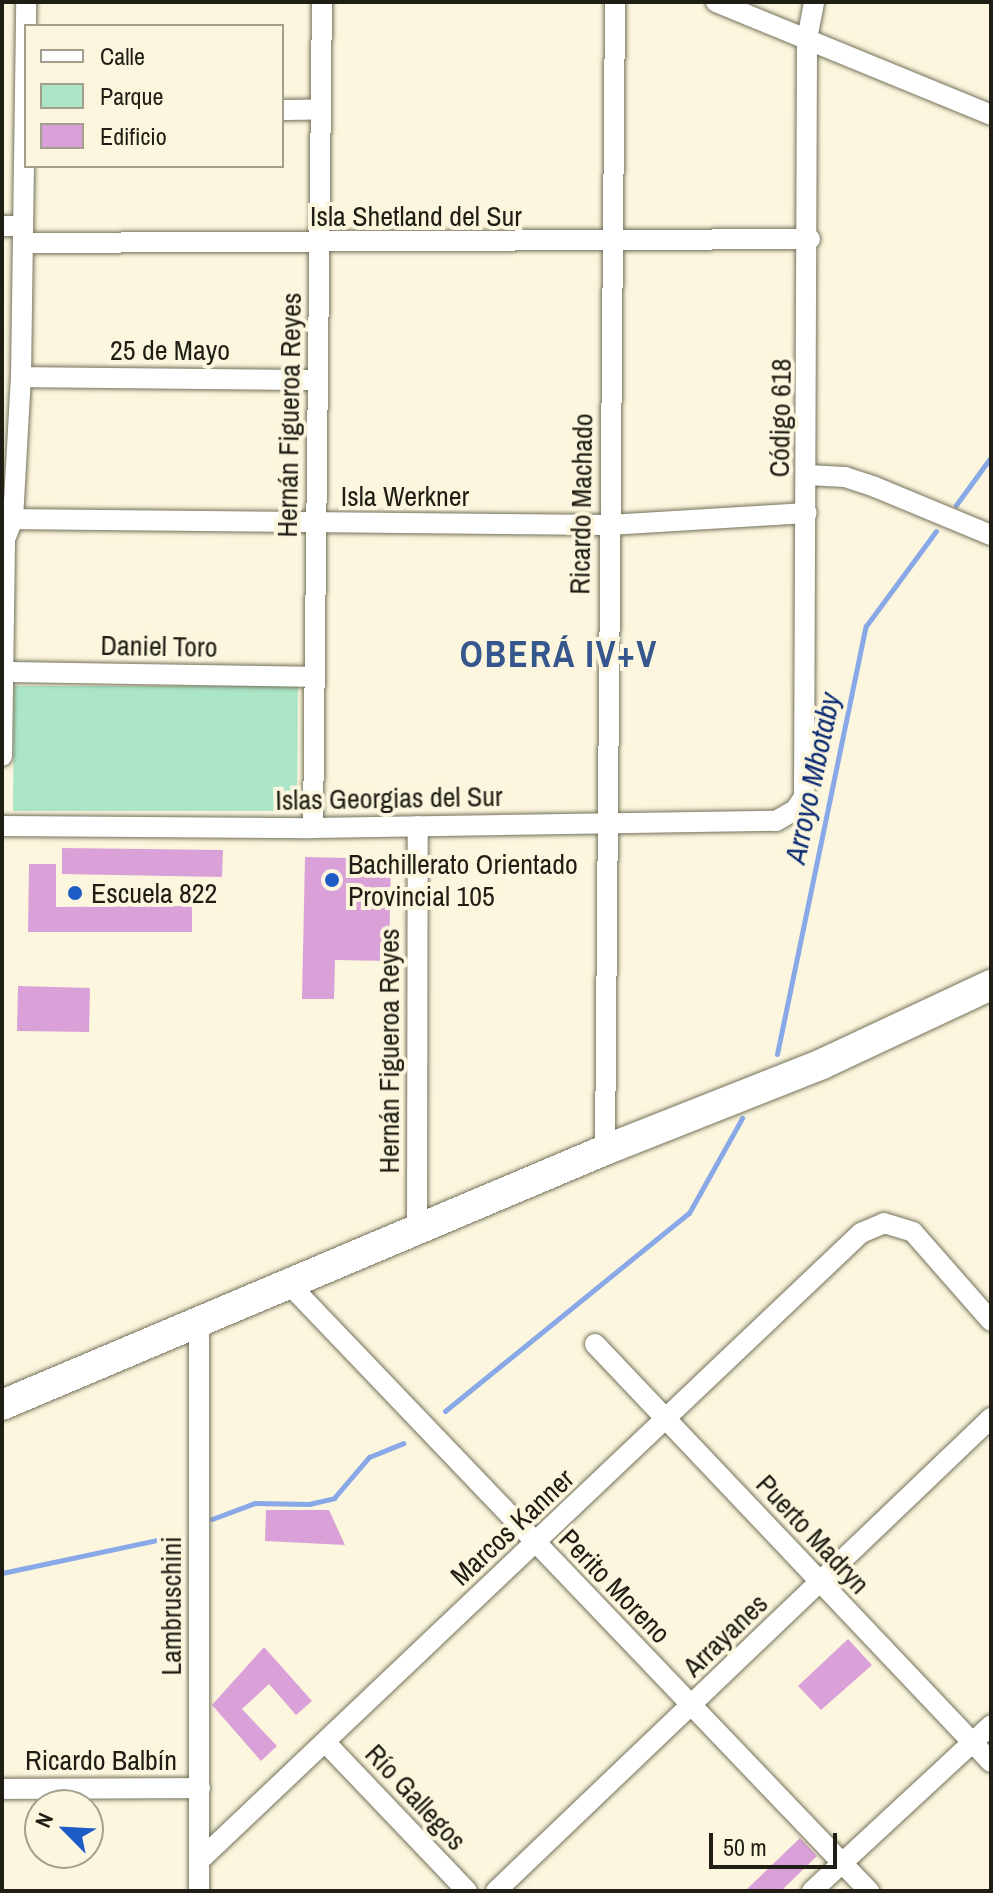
<!DOCTYPE html>
<html>
<head>
<meta charset="utf-8">
<style>
	body { margin:0 }
	#map { position:relative; width:993px; height:1893px; overflow:hidden; background:#fbf6dd; font-family:"Archivo Narrow",sans-serif }
	div>[style] { position:absolute }
	.green>* { inset:0; background:#aae6c7 }
	.stream>* { height:5px; margin:-2.5px; padding:0 2.5px; transform-origin:2.5px; border-radius:2.5px; background:#88a8e7 }
	.building>* { inset:0; background:#daa1d8 }
	.roads { filter:drop-shadow(0 0 2px #75715b) drop-shadow(0 0 2px #75715b) }
	.street>* { height:20px; margin:-10px; padding:0 10px; transform-origin:10px; border-radius:10px; background:#fff }
	.secondary>* { height:30px; margin:-15px; padding:0 15px; transform-origin:15px; border-radius:15px; background:#fff }
	.dots>* { width:22px; height:22px; translate:-50% -50%; box-sizing:border-box; border:4px solid #fbf6dd; border-radius:50% }
	span { translate:-50% -50%; white-space:nowrap; text-align:center; line-height:1.15; -webkit-text-stroke:8px #fbf6dd; paint-order:stroke }
	.street-label { font-size:28px; color:#1f1d14 }
	.poi-label { font-size:28px; color:#1f1d14 }
	.left { translate:0 -50%; text-align:left }
	.water-label { font-size:30px; color:#0d2c74; font-style:italic }
	.district-label { font-size:36px; color:#36568e; font-weight:700; letter-spacing:2px }
	.frame { position:absolute; inset:0; border:4px solid #1f1d14; pointer-events:none }
	.legend { position:absolute; left:24px; top:24px; width:260px; height:144px; box-sizing:border-box; background:#fbf6dd; border:2px solid #a39f8d; margin:0; padding:10px 14px; list-style:none; font-size:24px; color:#1f1d14 }
	.legend li { display:flex; align-items:center; gap:16px; height:40px }
	.legend b { width:40px; border:2px solid #a39f8d }
	.north { position:absolute; left:24px; top:1789px; width:80px; height:80px; box-sizing:border-box; background:#fbf6dd; border:2px solid #a39f8d; border-radius:50%; rotate:294deg; font-size:22px; font-weight:700; line-height:32px; text-align:center; color:#1f1d14 }
	.north::after { content:''; display:block; margin:auto; width:28px; height:36px; background:#1d5bc7; clip-path:polygon(50% 0,100% 100%,50% 72%,0 100%) }
	.scale { position:absolute; left:709px; top:1833px; width:128px; height:36px; box-sizing:border-box; border:4px solid #1f1d14; border-top:0; padding-left:10px; font-size:24px; line-height:28px; white-space:nowrap; color:#1f1d14; -webkit-text-stroke:6px #fbf6dd; paint-order:stroke }
</style>
</head>
<body>
<div id="map">
	<div class="green">
		<i style="clip-path:polygon(14px 686px,298px 686px,297px 811px,13px 811px)"></i>
	</div>
	<div class="stream">
		<i style="left:956px;top:505px;width:59px;rotate:-53.9deg"></i>
		<i style="left:777px;top:1054px;width:437px;rotate:-78.3deg"></i>
		<i style="left:866px;top:626px;width:118px;rotate:-53.6deg"></i>
		<i style="left:445px;top:1411px;width:314px;rotate:-39.1deg"></i>
		<i style="left:689px;top:1213px;width:109px;rotate:-60.8deg"></i>
		<i style="left:212px;top:1519px;width:46px;rotate:-20.4deg"></i>
		<i style="left:255px;top:1503px;width:54px;rotate:1.1deg"></i>
		<i style="left:309px;top:1504px;width:26px;rotate:-13deg"></i>
		<i style="left:334px;top:1498px;width:54px;rotate:-49.5deg"></i>
		<i style="left:369px;top:1457px;width:37px;rotate:-22deg"></i>
		<i style="left:2px;top:1573px;width:158px;rotate:-12deg"></i>
	</div>
	<div class="building">
		<i style="clip-path:polygon(62px 848px,223px 850px,222px 877px,62px 874px)"></i>
		<i style="clip-path:polygon(305px 857px,391px 859px,389px 961px,335px 960px,334px 999px,302px 999px)"></i>
		<i style="clip-path:polygon(29px 864px,56px 864px,56px 907px,192px 906px,192px 932px,28px 932px)"></i>
		<i style="clip-path:polygon(18px 986px,90px 988px,89px 1032px,17px 1031px)"></i>
		<i style="clip-path:polygon(266px 1510px,329px 1510px,345px 1545px,265px 1541px)"></i>
		<i style="clip-path:polygon(848px 1639px,872px 1665px,821px 1710px,798px 1686px)"></i>
		<i style="clip-path:polygon(264px 1647px,312px 1701px,296px 1715px,269px 1684px,242px 1709px,277px 1746px,261px 1761px,212px 1705px)"></i>
		<i style="clip-path:polygon(800px 1838px,817px 1856px,781px 1891px,745px 1891px)"></i>
	</div>
	<div class="roads">
		<div class="street">
			<i style="left:716px;top:2px;width:297px;rotate:22.3deg"></i>
			<i style="left:282px;top:110px;width:39px;rotate:-1deg"></i>
			<i style="left:2px;top:226px;width:21px"></i>
			<i style="left:23px;top:243px;width:787px;rotate:-0.29deg"></i>
			<i style="left:21px;top:377px;width:297px;rotate:0.6deg"></i>
			<i style="left:807px;top:475px;width:38px;rotate:3deg"></i>
			<i style="left:845px;top:477px;width:32px;rotate:18deg"></i>
			<i style="left:875px;top:487px;width:126px;rotate:22.5deg"></i>
			<i style="left:2px;top:519px;width:607px;rotate:0.57deg"></i>
			<i style="left:609px;top:525px;width:198px;rotate:-3.5deg"></i>
			<i style="left:3px;top:672px;width:311px;rotate:0.9deg"></i>
			<i style="left:2px;top:756px;width:217px;rotate:-89.2deg"></i>
			<i style="left:5px;top:539px;width:22px;rotate:-68deg"></i>
			<i style="left:13px;top:519px;width:142px;rotate:-86.8deg"></i>
			<i style="left:21px;top:377px;width:375px;rotate:-89.2deg"></i>
			<i style="left:2px;top:826px;width:311px;rotate:0.4deg"></i>
			<i style="left:313px;top:828px;width:463px;rotate:-0.9deg"></i>
			<i style="left:776px;top:821px;width:22px;rotate:-30deg"></i>
			<i style="left:795px;top:810px;width:16px;rotate:-55deg"></i>
			<i style="left:804px;top:797px;width:758px;rotate:-89.77deg"></i>
			<i style="left:807px;top:39px;width:38px;rotate:-79deg"></i>
			<i style="left:313px;top:828px;width:826px;rotate:-89.38deg"></i>
			<i style="left:605px;top:1150px;width:1148px;rotate:-89.5deg"></i>
			<i style="left:417px;top:1229px;width:403px;rotate:-89.9deg"></i>
			<i style="left:289px;top:1284px;width:840px;rotate:46.3deg"></i>
			<i style="left:199px;top:1322px;width:569px;rotate:90deg"></i>
			<i style="left:595px;top:1344px;width:576px;rotate:46.55deg"></i>
			<i style="left:325px;top:1742px;width:206px;rotate:46.4deg"></i>
			<i style="left:2px;top:1789px;width:198px;rotate:-0.3deg"></i>
			<i style="left:200px;top:1860px;width:911px;rotate:-43.49deg"></i>
			<i style="left:861px;top:1233px;width:25px;rotate:-23deg"></i>
			<i style="left:884px;top:1223px;width:30px;rotate:17deg"></i>
			<i style="left:913px;top:1232px;width:118px;rotate:48.8deg"></i>
			<i style="left:496px;top:1891px;width:685px;rotate:-43.7deg"></i>
			<i style="left:812px;top:1891px;width:244px;rotate:-42.8deg"></i>
		</div>
		<div class="secondary">
			<i style="left:2px;top:1405px;width:655px;rotate:-22.92deg"></i>
			<i style="left:605px;top:1150px;width:233px;rotate:-21.6deg"></i>
			<i style="left:822px;top:1064px;width:187px;rotate:-25.1deg"></i>
		</div>
	</div>
	<div class="dots">
		<i style="left:332px;top:880px;background:#1d5bc7"></i>
		<i style="left:75px;top:893px;background:#1d5bc7"></i>
	</div>
	<div class="street-label">
		<span style="left:416px;top:216px">Isla Shetland del Sur</span>
		<span style="left:170px;top:350px">25 de Mayo</span>
		<span style="left:289px;top:415px;rotate:-89deg">Hernán Figueroa Reyes</span>
		<span style="left:780px;top:418px;rotate:-89deg">Código 618</span>
		<span style="left:405px;top:496px">Isla Werkner</span>
		<span style="left:581px;top:504px;rotate:-89deg">Ricardo Machado</span>
		<span style="left:159px;top:646px;rotate:1deg">Daniel Toro</span>
		<span style="left:389px;top:798px;rotate:-1deg">Islas Georgias del Sur</span>
		<span style="left:389px;top:1051px;rotate:-90deg">Hernán Figueroa Reyes</span>
		<span style="left:512px;top:1527px;rotate:-43deg">Marcos Kanner</span>
		<span style="left:813px;top:1534px;rotate:47deg">Puerto Madryn</span>
		<span style="left:615px;top:1586px;rotate:46deg">Perito Moreno</span>
		<span style="left:171px;top:1606px;rotate:-90deg">Lambruschini</span>
		<span style="left:725px;top:1635px;rotate:-44deg">Arrayanes</span>
		<span style="left:101px;top:1760px">Ricardo Balbín</span>
		<span style="left:416px;top:1797px;rotate:47deg">Río Gallegos</span>
	</div>
	<div class="poi-label">
		<span class="left" style="left:348px;top:880px">Bachillerato Orientado<br>Provincial 105</span>
		<span class="left" style="left:91px;top:893px">Escuela 822</span>
	</div>
	<div class="water-label">
		<span style="left:812px;top:778px;rotate:-78deg">Arroyo Mbotaby</span>
	</div>
	<div class="district-label">
		<span style="left:559px;top:655px">OBERÁ IV+V</span>
	</div>
	<div class="frame"></div>
	<ul class="legend">
	<li><b style="height:10px;background:#fff"></b>Calle</li>
	<li><b style="height:22px;background:#aae6c7"></b>Parque</li>
	<li><b style="height:22px;background:#daa1d8"></b>Edificio</li>
	</ul>
	<div class="north">N</div>
	<div class="scale">50 m</div>
</div>
</body>
</html>
